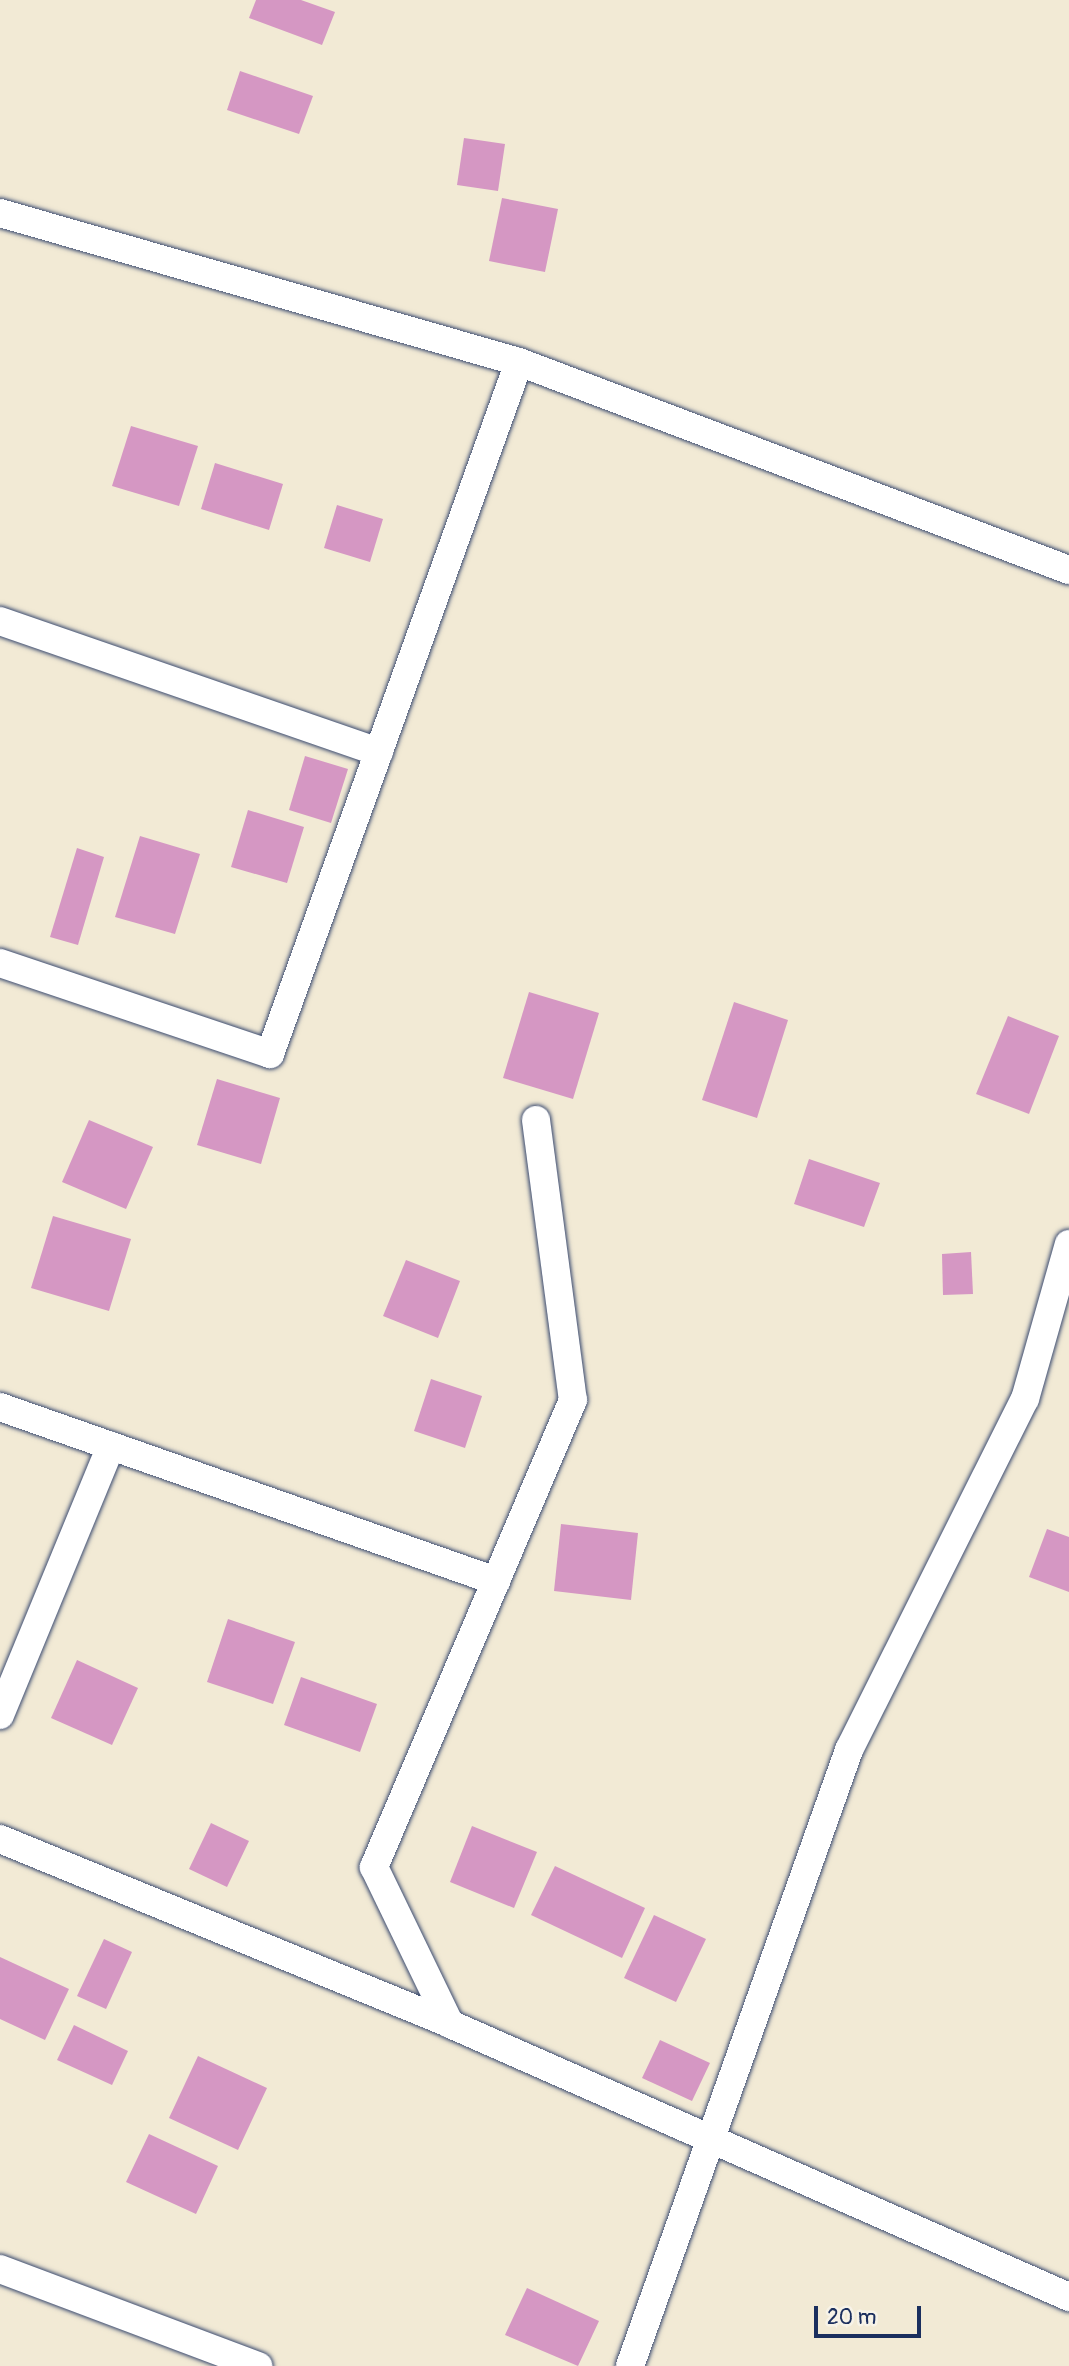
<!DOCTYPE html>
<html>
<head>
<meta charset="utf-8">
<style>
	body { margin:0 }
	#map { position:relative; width:1069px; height:2366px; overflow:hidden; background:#f2ead5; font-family:Pangolin,sans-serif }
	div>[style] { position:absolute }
	.building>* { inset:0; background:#d597c3 }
	.roads { filter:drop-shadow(0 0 2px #3b4b70) drop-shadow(0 0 2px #3b4b70) }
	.minor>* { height:28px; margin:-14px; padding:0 14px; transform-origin:14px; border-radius:14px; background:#fff }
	span { translate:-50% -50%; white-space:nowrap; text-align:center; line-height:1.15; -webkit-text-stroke:5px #f7f3e8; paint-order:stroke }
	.scale { position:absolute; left:814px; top:2306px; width:107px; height:32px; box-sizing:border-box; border:4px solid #1b2f5e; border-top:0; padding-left:9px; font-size:21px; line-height:24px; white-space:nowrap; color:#1b2f5e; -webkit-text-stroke:5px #f7f3e8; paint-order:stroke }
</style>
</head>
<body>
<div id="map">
	<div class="building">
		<i style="clip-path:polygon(256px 0,301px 0,335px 12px,322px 45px,249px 18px)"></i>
		<i style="clip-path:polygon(240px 71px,313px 96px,299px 134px,227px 110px)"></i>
		<i style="clip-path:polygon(464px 138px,505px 144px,498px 191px,457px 185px)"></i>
		<i style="clip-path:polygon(502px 198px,558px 209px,545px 272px,489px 261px)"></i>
		<i style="clip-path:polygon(131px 426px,198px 446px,179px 506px,112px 486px)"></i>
		<i style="clip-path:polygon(215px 463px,283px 484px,269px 530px,201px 509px)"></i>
		<i style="clip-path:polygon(337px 505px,383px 519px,370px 562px,324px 548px)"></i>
		<i style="clip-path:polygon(305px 756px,348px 769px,331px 823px,289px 810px)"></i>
		<i style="clip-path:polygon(248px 810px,304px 827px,287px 883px,231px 867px)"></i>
		<i style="clip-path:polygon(140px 836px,200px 854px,175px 934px,115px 917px)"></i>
		<i style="clip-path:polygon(77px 848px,104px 857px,78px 945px,50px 937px)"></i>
		<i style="clip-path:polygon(529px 992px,599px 1013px,573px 1099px,503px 1078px)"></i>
		<i style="clip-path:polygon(734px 1002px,788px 1020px,757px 1118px,702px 1100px)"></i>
		<i style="clip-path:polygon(1008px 1016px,1059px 1036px,1029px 1114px,976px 1094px)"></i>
		<i style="clip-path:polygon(217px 1079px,280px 1098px,261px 1164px,197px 1145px)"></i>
		<i style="clip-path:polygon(89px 1120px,153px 1147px,126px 1209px,62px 1182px)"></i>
		<i style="clip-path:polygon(809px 1159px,880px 1183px,864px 1227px,794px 1204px)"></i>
		<i style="clip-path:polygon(53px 1216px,131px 1239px,109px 1311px,31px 1288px)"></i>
		<i style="clip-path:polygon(971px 1252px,973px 1294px,943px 1295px,942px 1254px)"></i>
		<i style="clip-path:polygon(406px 1260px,460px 1281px,438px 1338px,383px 1316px)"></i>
		<i style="clip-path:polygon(431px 1379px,482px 1396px,465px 1448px,414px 1431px)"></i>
		<i style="clip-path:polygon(561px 1524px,638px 1533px,631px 1600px,554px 1591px)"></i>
		<i style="clip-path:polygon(1047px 1529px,1069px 1537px,1069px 1592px,1029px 1577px)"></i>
		<i style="clip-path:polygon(228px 1619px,295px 1642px,273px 1704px,207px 1682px)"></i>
		<i style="clip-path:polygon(77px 1660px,138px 1688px,112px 1745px,51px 1718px)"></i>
		<i style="clip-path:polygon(301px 1677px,377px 1704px,360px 1752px,284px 1725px)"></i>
		<i style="clip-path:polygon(211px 1823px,249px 1841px,227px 1887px,189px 1869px)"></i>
		<i style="clip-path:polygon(472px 1826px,537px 1852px,514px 1908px,450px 1882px)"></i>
		<i style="clip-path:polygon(555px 1866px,645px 1908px,622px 1958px,531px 1915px)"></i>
		<i style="clip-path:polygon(654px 1915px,706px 1939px,676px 2002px,624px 1978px)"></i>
		<i style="clip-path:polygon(104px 1939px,132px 1952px,106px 2009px,77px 1996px)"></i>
		<i style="clip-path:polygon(0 1957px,69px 1989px,45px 2040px,0 2019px)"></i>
		<i style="clip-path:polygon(74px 2025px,128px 2051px,112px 2085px,57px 2060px)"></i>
		<i style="clip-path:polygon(660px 2040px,710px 2063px,692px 2101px,642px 2078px)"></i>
		<i style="clip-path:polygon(198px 2056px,267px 2088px,238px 2150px,169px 2118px)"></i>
		<i style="clip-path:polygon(149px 2134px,218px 2166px,196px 2214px,126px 2182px)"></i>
		<i style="clip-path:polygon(527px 2288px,599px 2321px,578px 2366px,505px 2335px)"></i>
	</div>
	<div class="roads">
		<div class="minor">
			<i style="left:0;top:213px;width:540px;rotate:16.02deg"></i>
			<i style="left:519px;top:362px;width:588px;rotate:20.72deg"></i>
			<i style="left:0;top:621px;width:401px;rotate:19.1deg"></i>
			<i style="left:0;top:963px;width:285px;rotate:18.6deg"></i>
			<i style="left:270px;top:1054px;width:735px;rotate:-70.21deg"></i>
			<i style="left:536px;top:1120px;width:282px;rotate:82.5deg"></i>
			<i style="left:573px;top:1400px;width:508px;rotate:113.08deg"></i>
			<i style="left:374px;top:1867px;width:174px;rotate:64.2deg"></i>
			<i style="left:450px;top:2024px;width:677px;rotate:23.8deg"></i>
			<i style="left:0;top:1407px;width:526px;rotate:19.33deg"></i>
			<i style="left:0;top:1715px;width:291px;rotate:-67.6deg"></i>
			<i style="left:0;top:1839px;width:487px;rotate:22.3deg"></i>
			<i style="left:0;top:2269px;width:276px;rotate:20.6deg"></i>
			<i style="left:630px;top:2366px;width:654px;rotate:-70.43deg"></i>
			<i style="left:849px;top:1750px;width:393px;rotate:-63.4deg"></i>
			<i style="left:1025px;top:1399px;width:161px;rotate:-74.2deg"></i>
		</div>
	</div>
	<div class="scale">20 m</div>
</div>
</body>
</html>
